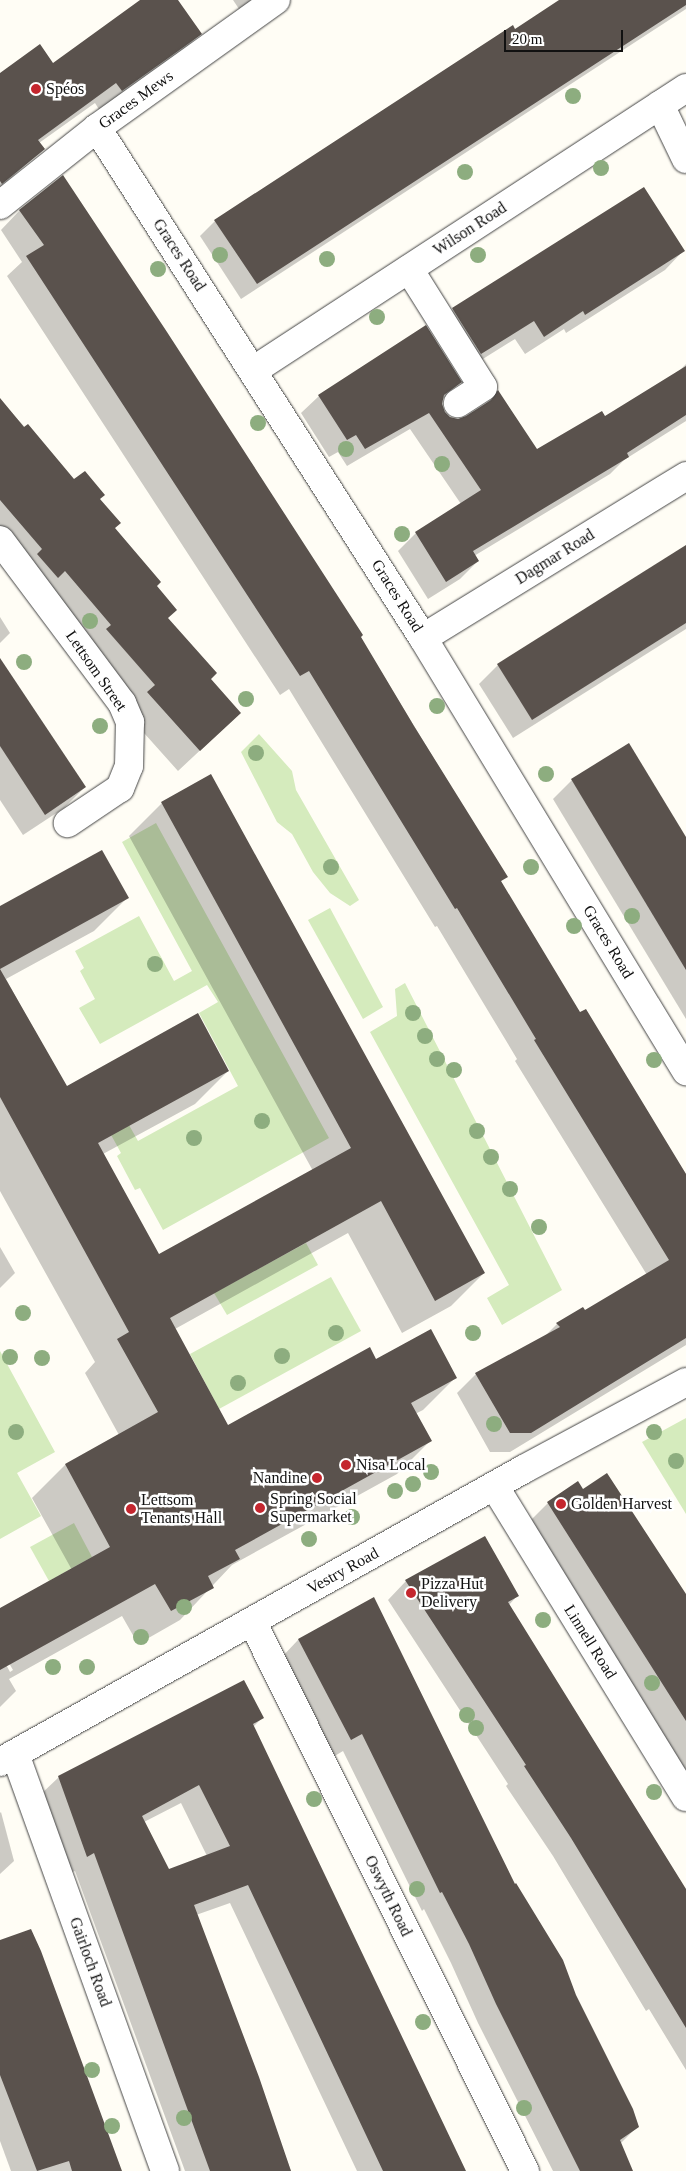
<!DOCTYPE html>
<html>
<head>
<meta charset="utf-8">
<style>
	body { margin:0 }
	#map { position:relative; width:686px; height:2171px; overflow:hidden; background:#fffdf5; font-family:Georgia,serif }
	div>[style] { position:absolute }
	.green>* { inset:0; background:#d5ebbd }
	.shadow>* { inset:0; background:#0003 }
	.building>* { inset:0; background:#5a524d }
	.roads { filter:drop-shadow(0 0 1px #444) drop-shadow(0 0 1px #444) }
	.minor>* { height:28px; margin:-14px; padding:0 14px; transform-origin:14px; border-radius:14px; background:#fff }
	.trees>* { width:16px; height:16px; margin:-8px; border-radius:50%; background:#8dad7f }
	.dots>* { width:14px; height:14px; translate:-50% -50%; box-sizing:border-box; border:2px solid #fff; border-radius:50% }
	span { translate:-50% -50%; white-space:nowrap; text-align:center; line-height:1.15; -webkit-text-stroke:5px #fff; paint-order:stroke }
	.poi-label { font-size:16px; color:#111 }
	.left { translate:0 -50%; text-align:left }
	.right { translate:-100% -50%; text-align:right }
	.street-label { font-size:16px; color:#111 }
	.scale { position:absolute; left:504px; top:30px; width:119px; height:22px; box-sizing:border-box; border:2px solid #111; border-top:0; padding-left:6px; font-size:15px; line-height:18px; white-space:nowrap; color:#111; -webkit-text-stroke:4px #fff; paint-order:stroke }
</style>
</head>
<body>
<div id="map">
	<div class="green">
		<i style="clip-path:polygon(259px 734px,292px 771px,296px 790px,359px 900px,350px 906px,330px 893px,313px 872px,292px 834px,277px 822px,241px 752px)"></i>
		<i style="clip-path:polygon(156px 823px,329px 1138px,163px 1230px,140px 1188px,135px 1190px,117px 1156px,121px 1153px,93px 1102px,116px 1102px,138px 1141px,238px 1086px,199px 1013px,218px 1002px,207px 985px,100px 1044px,79px 1008px,95px 999px,80px 971px,84px 968px,75px 951px,139px 916px,174px 981px,192px 971px,122px 842px)"></i>
		<i style="clip-path:polygon(330px 908px,383px 1007px,363px 1019px,308px 920px)"></i>
		<i style="clip-path:polygon(405px 983px,562px 1290px,502px 1325px,487px 1298px,509px 1285px,370px 1032px,397px 1016px,395px 989px)"></i>
		<i style="clip-path:polygon(306px 1243px,318px 1265px,227px 1315px,214px 1293px)"></i>
		<i style="clip-path:polygon(331px 1277px,361px 1331px,219px 1409px,190px 1354px)"></i>
		<i style="clip-path:polygon(0 1351px,55px 1452px,17px 1473px,41px 1516px,0 1539px)"></i>
		<i style="clip-path:polygon(686px 1418px,686px 1514px,642px 1442px)"></i>
		<i style="clip-path:polygon(74px 1523px,92px 1557px,49px 1581px,30px 1547px)"></i>
	</div>
	<div class="shadow">
		<i style="clip-path:polygon(142px 0,176px 0,201px 33px,179px 55px,100px 111px,95px 103px,39px 143px,43px 149px,0 188px,0 75px,53px 65px)"></i>
		<i style="clip-path:polygon(233px 0,252px 0,239px 9px)"></i>
		<i style="clip-path:polygon(562px 0,686px 0,686px 9px,241px 299px,200px 236px,215px 221px)"></i>
		<i style="clip-path:polygon(20px 210px,360px 637px,506px 877px,500px 882px,580px 1014px,686px 1174px,686px 1345px,510px 1452px,490px 1452px,457px 1393px,476px 1374px,542px 1339px,557px 1324px,585px 1312px,647px 1275px,515px 1061px,517px 1059px,437px 926px,435px 927px,289px 689px,280px 695px,7px 276px,22px 262px,1px 230px)"></i>
		<i style="clip-path:polygon(683px 251px,665px 270px,566px 333px,564px 329px,525px 354px,515px 339px,462px 372px,434px 328px,453px 309px)"></i>
		<i style="clip-path:polygon(686px 364px,686px 421px,624px 460px,610px 474px,474px 556px,478px 561px,460px 579px,428px 599px,398px 551px,416px 533px,461px 504px,410px 429px,347px 466px,338px 452px,329px 457px,301px 413px,319px 396px,460px 382px,442px 400px,444px 413px,450px 418px,458px 420px,466px 418px,482px 408px,498px 392px,537px 451px,604px 418px,677px 373px)"></i>
		<i style="clip-path:polygon(0 400px,74px 481px,99px 499px,114px 528px,155px 586px,167px 618px,209px 679px,240px 713px,178px 771px,127px 714px,0 546px)"></i>
		<i style="clip-path:polygon(686px 547px,686px 629px,513px 738px,479px 684px,498px 665px)"></i>
		<i style="clip-path:polygon(0 617px,10px 633px,0 643px)"></i>
		<i style="clip-path:polygon(0 660px,85px 787px,64px 808px,23px 835px,0 800px)"></i>
		<i style="clip-path:polygon(629px 745px,686px 840px,686px 1019px,553px 799px,572px 780px)"></i>
		<i style="clip-path:polygon(162px 803px,484px 1273px,451px 1306px,402px 1333px,348px 1233px,175px 1329px,228px 1426px,375px 1360px,456px 1377px,423px 1410px,415px 1414px,430px 1441px,397px 1474px,232px 1565px,180px 1620px,138px 1644px,122px 1616px,9px 1679px,16px 1691px,0 1707px,0 1653px,10px 1672px,13px 1670px,0 1648px,0 1610px,72px 1570px,32px 1498px,65px 1465px,119px 1435px,85px 1373px,95px 1362px,0 1191px,0 908px,127px 898px,94px 931px,6px 979px,66px 1088px,228px 1071px,195px 1104px,103px 1154px,159px 1256px,313px 1171px,129px 836px)"></i>
		<i style="clip-path:polygon(0 1247px,15px 1273px,0 1288px)"></i>
		<i style="clip-path:polygon(582px 1490px,686px 1598px,686px 1781px,525px 1526px,548px 1503px)"></i>
		<i style="clip-path:polygon(406px 1581px,517px 1596px,509px 1605px,686px 1890px,686px 2070px,649px 2009px,646px 2011px,553px 1856px,506px 1786px,508px 1784px,388px 1600px)"></i>
		<i style="clip-path:polygon(373px 1599px,514px 1886px,575px 1995px,638px 2126px,620px 2144px,632px 2171px,553px 2171px,478px 2023px,451px 1963px,424px 1909px,422px 1911px,343px 1751px,333px 1757px,280px 1659px,298px 1640px)"></i>
		<i style="clip-path:polygon(evenodd,262px 1718px,253px 1727px,464px 2171px,357px 2171px,230px 1903px,196px 1915px,291px 2171px,185px 2171px,75px 1871px,68px 1874px,40px 1795px,59px 1777px,262px 1718px,181px 1803px,207px 1856px,168px 1871px,144px 1822px,181px 1803px)"></i>
		<i style="clip-path:polygon(1px 1812px,14px 1861px,0 1874px,0 1813px)"></i>
		<i style="clip-path:polygon(0 1942px,120px 2171px,11px 2171px,0 2141px)"></i>
	</div>
	<div class="building">
		<i style="clip-path:polygon(140px 0,178px 0,202px 34px,122px 91px,116px 83px,38px 140px,45px 149px,2px 184px,0 181px,0 73px,40px 44px,53px 63px)"></i>
		<i style="clip-path:polygon(559px 0,686px 0,686px 5px,257px 284px,214px 220px,513px 25px,515px 29px)"></i>
		<i style="clip-path:polygon(63px 175px,167px 332px,363px 635px,361px 637px,414px 726px,508px 877px,501px 881px,580px 1012px,586px 1009px,686px 1174px,686px 1338px,531px 1433px,510px 1433px,475px 1373px,560px 1327px,556px 1323px,583px 1307px,585px 1310px,669px 1260px,534px 1040px,536px 1039px,457px 908px,455px 909px,309px 671px,300px 676px,26px 256px,44px 245px,19px 210px)"></i>
		<i style="clip-path:polygon(644px 187px,685px 251px,585px 315px,583px 311px,544px 337px,534px 321px,481px 354px,452px 308px)"></i>
		<i style="clip-path:polygon(426px 325px,462px 382px,444px 395px,442px 404px,445px 412px,450px 417px,458px 419px,466px 416px,491px 400px,498px 390px,537px 449px,602px 411px,605px 416px,686px 366px,686px 415px,627px 453px,629px 457px,473px 551px,479px 561px,446px 582px,415px 532px,481px 490px,429px 413px,365px 449px,356px 435px,347px 440px,318px 395px)"></i>
		<i style="clip-path:polygon(0 398px,24px 427px,28px 424px,74px 479px,85px 471px,105px 495px,100px 499px,121px 523px,115px 528px,161px 582px,157px 586px,177px 610px,168px 618px,217px 673px,211px 679px,241px 713px,200px 751px,147px 692px,155px 685px,106px 629px,111px 625px,65px 571px,58px 578px,37px 554px,42px 549px,0 500px)"></i>
		<i style="clip-path:polygon(686px 545px,686px 623px,532px 720px,497px 664px)"></i>
		<i style="clip-path:polygon(0 658px,86px 787px,45px 815px,0 746px)"></i>
		<i style="clip-path:polygon(629px 743px,686px 837px,686px 970px,571px 779px)"></i>
		<i style="clip-path:polygon(211px 774px,485px 1273px,435px 1301px,381px 1201px,170px 1318px,228px 1425px,370px 1347px,376px 1359px,431px 1329px,457px 1378px,411px 1403px,432px 1441px,235px 1550px,240px 1559px,208px 1576px,214px 1588px,171px 1611px,155px 1584px,0 1670px,0 1608px,110px 1547px,65px 1464px,158px 1412px,117px 1339px,129px 1332px,0 1097px,0 969px,67px 1086px,198px 1013px,229px 1071px,98px 1143px,159px 1254px,351px 1148px,161px 802px)"></i>
		<i style="clip-path:polygon(102px 850px,129px 898px,0 969px,0 906px)"></i>
		<i style="clip-path:polygon(607px 1473px,686px 1594px,686px 1721px,547px 1502px,578px 1481px,583px 1489px)"></i>
		<i style="clip-path:polygon(485px 1536px,519px 1596px,508px 1602px,686px 1889px,686px 2028px,571px 1838px,524px 1766px,526px 1765px,405px 1580px)"></i>
		<i style="clip-path:polygon(374px 1597px,515px 1884px,516px 1883px,563px 1960px,576px 1995px,633px 2109px,639px 2127px,620px 2140px,633px 2171px,580px 2171px,496px 2004px,469px 1944px,442px 1892px,440px 1893px,362px 1734px,351px 1740px,298px 1639px)"></i>
		<i style="clip-path:polygon(evenodd,244px 1680px,264px 1718px,253px 1724px,466px 2171px,383px 2171px,248px 1885px,194px 1905px,259px 2077px,291px 2171px,210px 2171px,94px 1853px,87px 1857px,58px 1776px,244px 1680px,199px 1785px,230px 1846px,169px 1869px,142px 1816px,199px 1785px)"></i>
		<i style="clip-path:polygon(31px 1929px,41px 1951px,122px 2171px,72px 2171px,69px 2161px,37px 2171px,0 2075px,0 1940px)"></i>
	</div>
	<div class="roads">
		<div class="minor">
			<i style="left:660px;top:105px;width:60px;rotate:64.3deg"></i>
			<i style="left:97px;top:128px;width:605px;rotate:57.41deg"></i>
			<i style="left:423px;top:638px;width:507px;rotate:58.73deg"></i>
			<i style="left:0;top:205px;width:124px;rotate:-38.4deg"></i>
			<i style="left:97px;top:128px;width:220px;rotate:-35.6deg"></i>
			<i style="left:409px;top:269px;width:139px;rotate:57.9deg"></i>
			<i style="left:483px;top:387px;width:30px;rotate:147deg"></i>
			<i style="left:254px;top:370px;width:516px;rotate:-33.14deg"></i>
			<i style="left:0;top:540px;width:204px;rotate:53.2deg"></i>
			<i style="left:122px;top:703px;width:21px;rotate:67deg"></i>
			<i style="left:130px;top:722px;width:44px;rotate:91.3deg"></i>
			<i style="left:129px;top:766px;width:24px;rotate:112deg"></i>
			<i style="left:120px;top:788px;width:63px;rotate:146.1deg"></i>
			<i style="left:423px;top:638px;width:309px;rotate:-31.6deg"></i>
			<i style="left:495px;top:1487px;width:364px;rotate:58.4deg"></i>
			<i style="left:252px;top:1621px;width:614px;rotate:63.6deg"></i>
			<i style="left:15px;top:1754px;width:443px;rotate:70.2deg"></i>
			<i style="left:0;top:1762px;width:600px;rotate:-29.21deg"></i>
			<i style="left:524px;top:1469px;width:184px;rotate:-28.2deg"></i>
		</div>
	</div>
	<div class="trees">
		<i style="left:573px;top:96px"></i>
		<i style="left:601px;top:168px"></i>
		<i style="left:465px;top:172px"></i>
		<i style="left:220px;top:255px"></i>
		<i style="left:478px;top:255px"></i>
		<i style="left:327px;top:259px"></i>
		<i style="left:158px;top:269px"></i>
		<i style="left:377px;top:317px"></i>
		<i style="left:258px;top:423px"></i>
		<i style="left:346px;top:449px"></i>
		<i style="left:442px;top:464px"></i>
		<i style="left:402px;top:534px"></i>
		<i style="left:90px;top:621px"></i>
		<i style="left:24px;top:662px"></i>
		<i style="left:246px;top:699px"></i>
		<i style="left:437px;top:706px"></i>
		<i style="left:100px;top:726px"></i>
		<i style="left:256px;top:753px"></i>
		<i style="left:546px;top:774px"></i>
		<i style="left:331px;top:867px"></i>
		<i style="left:531px;top:867px"></i>
		<i style="left:632px;top:916px"></i>
		<i style="left:574px;top:926px"></i>
		<i style="left:155px;top:964px"></i>
		<i style="left:413px;top:1013px"></i>
		<i style="left:425px;top:1036px"></i>
		<i style="left:437px;top:1059px"></i>
		<i style="left:654px;top:1060px"></i>
		<i style="left:454px;top:1070px"></i>
		<i style="left:262px;top:1121px"></i>
		<i style="left:477px;top:1131px"></i>
		<i style="left:194px;top:1138px"></i>
		<i style="left:491px;top:1157px"></i>
		<i style="left:510px;top:1189px"></i>
		<i style="left:539px;top:1227px"></i>
		<i style="left:23px;top:1313px"></i>
		<i style="left:336px;top:1333px"></i>
		<i style="left:473px;top:1333px"></i>
		<i style="left:282px;top:1356px"></i>
		<i style="left:10px;top:1357px"></i>
		<i style="left:42px;top:1358px"></i>
		<i style="left:238px;top:1383px"></i>
		<i style="left:494px;top:1424px"></i>
		<i style="left:16px;top:1432px"></i>
		<i style="left:654px;top:1432px"></i>
		<i style="left:676px;top:1461px"></i>
		<i style="left:431px;top:1472px"></i>
		<i style="left:413px;top:1484px"></i>
		<i style="left:395px;top:1491px"></i>
		<i style="left:352px;top:1517px"></i>
		<i style="left:309px;top:1539px"></i>
		<i style="left:184px;top:1607px"></i>
		<i style="left:543px;top:1620px"></i>
		<i style="left:141px;top:1637px"></i>
		<i style="left:53px;top:1667px"></i>
		<i style="left:87px;top:1667px"></i>
		<i style="left:652px;top:1683px"></i>
		<i style="left:467px;top:1715px"></i>
		<i style="left:476px;top:1728px"></i>
		<i style="left:654px;top:1792px"></i>
		<i style="left:314px;top:1799px"></i>
		<i style="left:417px;top:1889px"></i>
		<i style="left:423px;top:2022px"></i>
		<i style="left:92px;top:2070px"></i>
		<i style="left:524px;top:2108px"></i>
		<i style="left:184px;top:2118px"></i>
		<i style="left:112px;top:2126px"></i>
	</div>
	<div class="dots">
		<i style="left:36px;top:89px;background:#c4262e"></i>
		<i style="left:346px;top:1465px;background:#c4262e"></i>
		<i style="left:317px;top:1478px;background:#c4262e"></i>
		<i style="left:561px;top:1504px;background:#c4262e"></i>
		<i style="left:260px;top:1508px;background:#c4262e"></i>
		<i style="left:131px;top:1509px;background:#c4262e"></i>
		<i style="left:411px;top:1593px;background:#c4262e"></i>
	</div>
	<div class="poi-label">
		<span class="left" style="left:46px;top:89px">Spéos</span>
		<span class="left" style="left:356px;top:1465px">Nisa Local</span>
		<span class="right" style="left:307px;top:1478px">Nandine</span>
		<span class="left" style="left:270px;top:1508px">Spring Social<br>Supermarket</span>
		<span class="left" style="left:141px;top:1509px">Lettsom<br>Tenants Hall</span>
		<span class="left" style="left:571px;top:1504px">Golden Harvest</span>
		<span class="left" style="left:421px;top:1593px">Pizza Hut<br>Delivery</span>
	</div>
	<div class="street-label">
		<span style="left:136px;top:100px;rotate:-36deg">Graces Mews</span>
		<span style="left:470px;top:229px;rotate:-33deg">Wilson Road</span>
		<span style="left:179px;top:255px;rotate:57deg">Graces Road</span>
		<span style="left:555px;top:557px;rotate:-32deg">Dagmar Road</span>
		<span style="left:397px;top:596px;rotate:58deg">Graces Road</span>
		<span style="left:96px;top:671px;rotate:55deg">Lettsom Street</span>
		<span style="left:608px;top:942px;rotate:59deg">Graces Road</span>
		<span style="left:343px;top:1571px;rotate:-29deg">Vestry Road</span>
		<span style="left:590px;top:1642px;rotate:58deg">Linnell Road</span>
		<span style="left:388px;top:1896px;rotate:64deg">Oswyth Road</span>
		<span style="left:90px;top:1962px;rotate:70deg">Gairloch Road</span>
	</div>
	<div class="scale">20 m</div>
</div>
</body>
</html>
